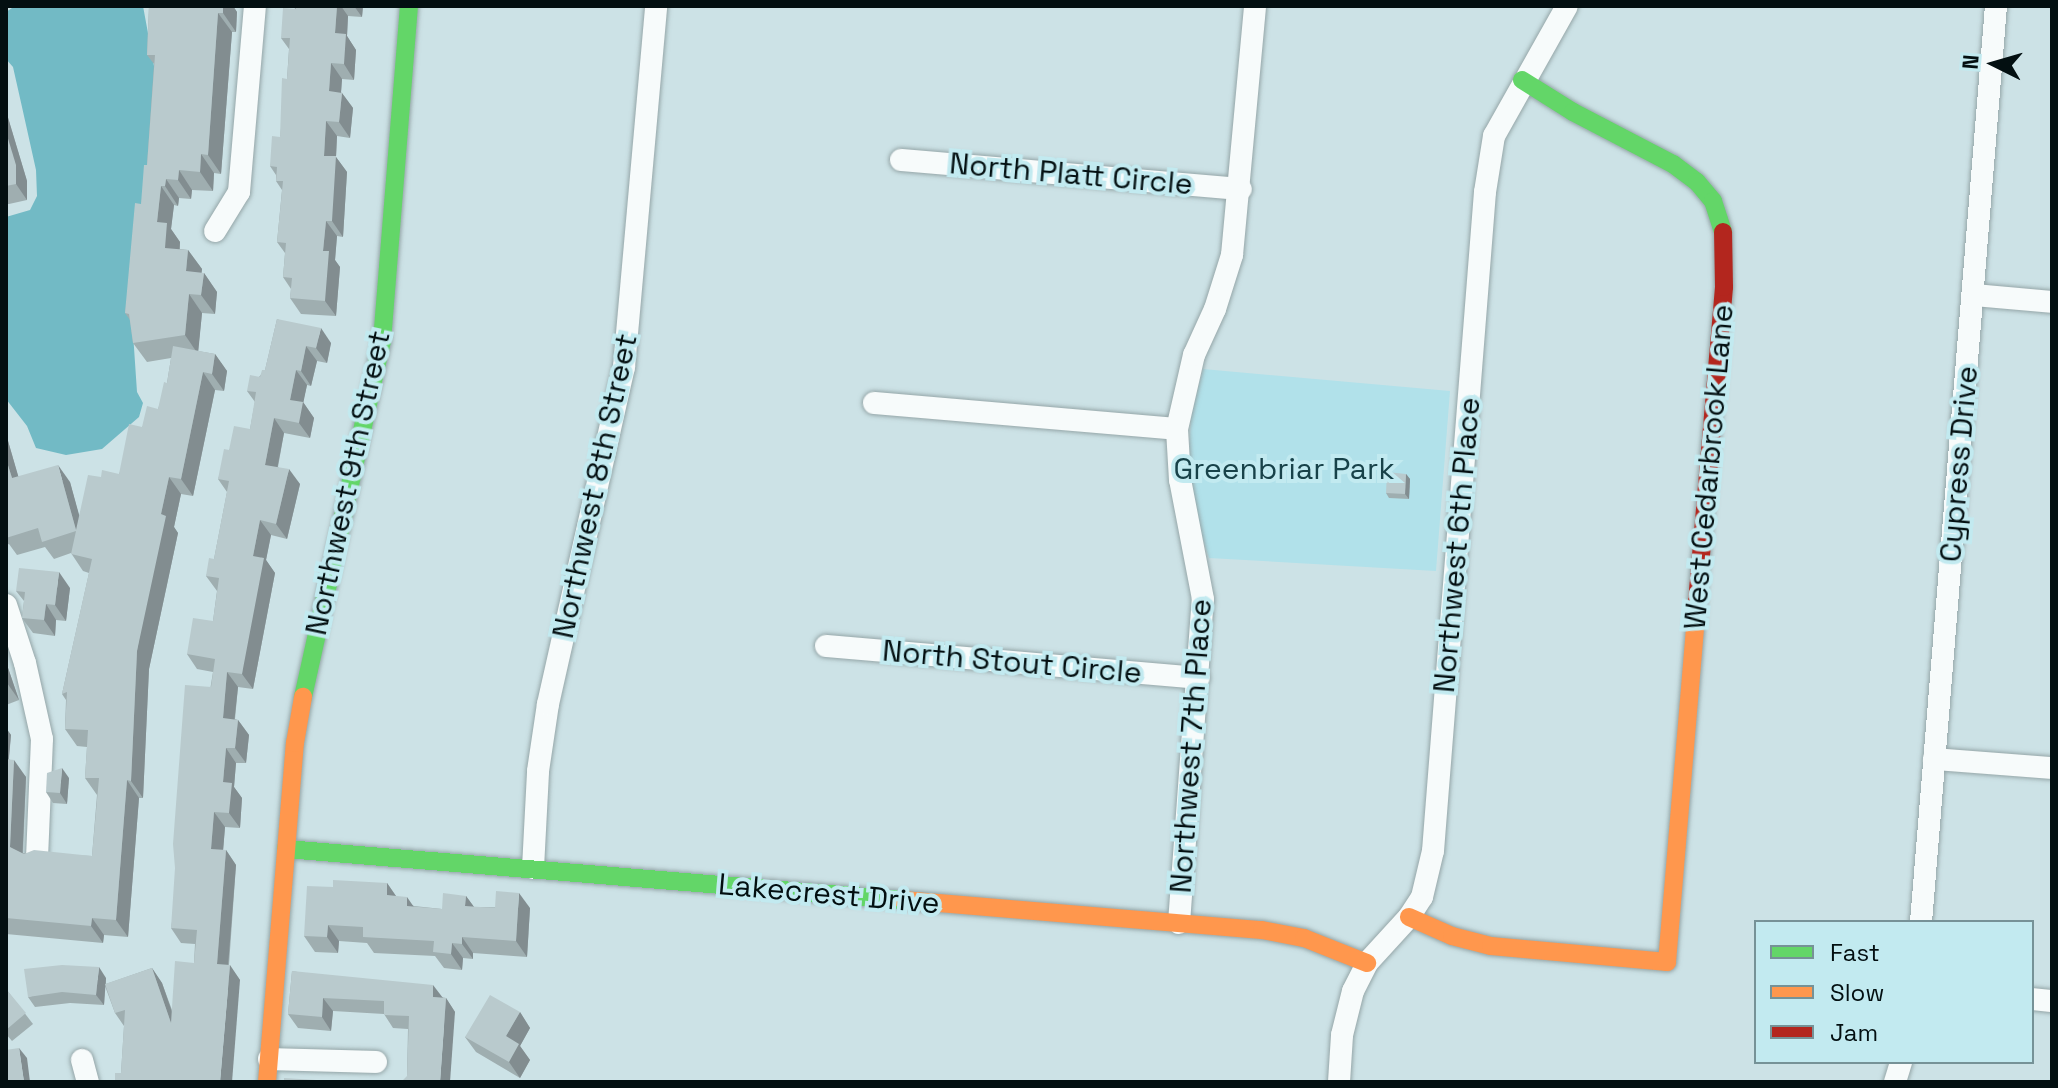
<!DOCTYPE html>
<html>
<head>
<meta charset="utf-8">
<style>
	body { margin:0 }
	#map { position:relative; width:2058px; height:1088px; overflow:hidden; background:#cce2e6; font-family:"Space Grotesk",sans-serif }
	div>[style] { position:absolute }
	.green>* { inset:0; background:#b1e1ea }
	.water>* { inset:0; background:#72bac5 }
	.roads { filter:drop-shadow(0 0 2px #95a6a8) drop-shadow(0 0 2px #95a6a8) }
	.street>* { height:22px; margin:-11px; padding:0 11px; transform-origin:11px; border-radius:11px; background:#f7fbfb }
	.fast>* { height:18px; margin:-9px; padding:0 9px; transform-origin:9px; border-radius:9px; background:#63d668 }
	.slow>* { height:18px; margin:-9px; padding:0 9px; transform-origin:9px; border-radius:9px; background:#ff974d }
	.jam>* { height:18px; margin:-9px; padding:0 9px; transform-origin:9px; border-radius:9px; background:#b3261e }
	.wall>* { inset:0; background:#9faeb0 }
	.shaded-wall>* { inset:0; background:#828d90 }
	.building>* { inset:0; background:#b9cacd }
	span { translate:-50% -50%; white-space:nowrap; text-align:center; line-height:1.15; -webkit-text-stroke:8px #c2eaf0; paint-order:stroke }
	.street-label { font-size:30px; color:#030f11 }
	.park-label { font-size:30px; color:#184249 }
	.frame { position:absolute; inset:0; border:8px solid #030f11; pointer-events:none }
	.legend { position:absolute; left:1754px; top:920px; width:280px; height:144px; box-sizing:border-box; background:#c2eaf0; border:2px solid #769297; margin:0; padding:10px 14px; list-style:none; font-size:24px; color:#030f11 }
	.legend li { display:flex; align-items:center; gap:16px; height:40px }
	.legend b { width:40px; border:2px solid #769297 }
	.north { position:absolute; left:1954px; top:24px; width:80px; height:80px; -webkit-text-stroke:6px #c2eaf0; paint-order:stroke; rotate:275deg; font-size:22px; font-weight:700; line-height:32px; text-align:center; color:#030f11 }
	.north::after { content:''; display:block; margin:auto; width:28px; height:36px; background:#030f11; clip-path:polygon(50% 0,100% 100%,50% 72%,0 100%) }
</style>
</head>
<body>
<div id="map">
	<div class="green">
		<i style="clip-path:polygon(1203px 369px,1450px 391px,1436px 571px,1209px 558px,1194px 511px,1189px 461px,1191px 416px)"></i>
	</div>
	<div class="water">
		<i style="clip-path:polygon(15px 6px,143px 6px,154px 66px,154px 124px,133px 333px,137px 392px,143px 403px,139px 417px,102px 449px,66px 455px,36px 448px,27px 426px,6px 399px,6px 217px,30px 210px,37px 196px,36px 170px,22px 107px,13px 67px,6px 59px,6px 12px)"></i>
	</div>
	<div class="roads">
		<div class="street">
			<i style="left:901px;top:160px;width:341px;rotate:4.9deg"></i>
			<i style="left:215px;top:231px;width:46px;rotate:-58.4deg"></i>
			<i style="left:239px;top:192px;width:187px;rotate:-85.1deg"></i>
			<i style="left:1974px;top:295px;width:78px;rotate:5.1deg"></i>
			<i style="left:874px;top:403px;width:304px;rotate:4.9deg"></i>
			<i style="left:6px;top:605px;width:61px;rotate:71.9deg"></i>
			<i style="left:25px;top:663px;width:78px;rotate:77.4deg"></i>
			<i style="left:42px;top:739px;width:118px;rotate:92.4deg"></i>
			<i style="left:826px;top:646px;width:374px;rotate:4.9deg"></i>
			<i style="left:1934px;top:759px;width:118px;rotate:4.4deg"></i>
			<i style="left:533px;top:868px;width:97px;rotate:-87deg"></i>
			<i style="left:538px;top:771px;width:68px;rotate:-81.5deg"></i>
			<i style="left:548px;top:704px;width:345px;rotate:-77.3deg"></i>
			<i style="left:624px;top:367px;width:362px;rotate:-84.9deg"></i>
			<i style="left:1921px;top:922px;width:919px;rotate:-85.32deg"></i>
			<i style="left:1179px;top:923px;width:325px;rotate:-85.8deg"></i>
			<i style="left:1203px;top:599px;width:121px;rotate:-100.9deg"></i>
			<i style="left:1180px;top:480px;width:51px;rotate:-93.4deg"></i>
			<i style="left:1177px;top:429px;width:76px;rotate:-77.1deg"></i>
			<i style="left:1194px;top:355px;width:51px;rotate:-65.5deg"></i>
			<i style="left:1215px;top:309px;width:57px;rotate:-72.5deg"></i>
			<i style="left:1232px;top:255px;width:250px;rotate:-84.7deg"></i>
			<i style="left:2032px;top:999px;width:20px;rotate:6deg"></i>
			<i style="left:269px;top:1059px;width:107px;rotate:1.6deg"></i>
			<i style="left:82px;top:1060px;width:23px;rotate:75deg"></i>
			<i style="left:1339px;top:1082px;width:47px;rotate:-86.3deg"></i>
			<i style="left:1342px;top:1035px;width:45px;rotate:-76deg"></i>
			<i style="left:1353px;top:991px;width:31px;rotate:-63deg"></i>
			<i style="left:1367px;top:963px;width:62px;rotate:-47.6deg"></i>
			<i style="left:1409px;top:917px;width:24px;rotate:-57deg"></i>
			<i style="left:1422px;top:897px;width:47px;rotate:-76.6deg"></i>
			<i style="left:1433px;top:851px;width:661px;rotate:-85.49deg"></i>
			<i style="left:1485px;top:192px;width:57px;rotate:-80.9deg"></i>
			<i style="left:1494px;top:136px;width:149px;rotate:-60.7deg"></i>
			<i style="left:1895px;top:1082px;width:21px;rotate:-73deg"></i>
		</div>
		<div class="fast">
			<i style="left:1522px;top:80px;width:60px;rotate:32.1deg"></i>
			<i style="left:1573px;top:112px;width:113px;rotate:27.5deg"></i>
			<i style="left:1673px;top:164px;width:30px;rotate:37deg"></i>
			<i style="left:1697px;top:182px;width:25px;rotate:50deg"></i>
			<i style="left:1713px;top:201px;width:33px;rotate:72deg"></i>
			<i style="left:303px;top:697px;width:365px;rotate:-77.5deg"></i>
			<i style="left:382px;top:341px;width:336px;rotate:-85.4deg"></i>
			<i style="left:286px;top:849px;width:619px;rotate:4.73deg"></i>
		</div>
		<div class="slow">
			<i style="left:903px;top:900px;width:360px;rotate:4.8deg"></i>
			<i style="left:1262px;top:930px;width:43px;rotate:10.8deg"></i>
			<i style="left:1304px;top:938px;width:68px;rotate:21.6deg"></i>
			<i style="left:1409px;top:917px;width:47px;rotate:23.8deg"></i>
			<i style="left:1452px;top:936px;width:40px;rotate:14.4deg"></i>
			<i style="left:1491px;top:946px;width:177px;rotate:5.2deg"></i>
			<i style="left:1667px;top:962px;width:361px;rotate:-85.2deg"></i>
			<i style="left:267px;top:1082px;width:340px;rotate:-85.3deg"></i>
			<i style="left:295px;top:743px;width:47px;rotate:-80.1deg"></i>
		</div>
		<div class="jam">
			<i style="left:1697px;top:602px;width:316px;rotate:-85.1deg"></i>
			<i style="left:1724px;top:287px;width:55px;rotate:-91deg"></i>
		</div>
	</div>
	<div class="wall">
		<i style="clip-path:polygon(149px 6px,233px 6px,237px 12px,236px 32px,232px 32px,221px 174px,214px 173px,213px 191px,192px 190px,191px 199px,179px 198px,178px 206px,174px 205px,171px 229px,180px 242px,180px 249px,188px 250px,202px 269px,201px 273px,204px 273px,217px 292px,215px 314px,202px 313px,198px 351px,215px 354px,227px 371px,224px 391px,215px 390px,193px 496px,181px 494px,174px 527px,178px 533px,149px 669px,143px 798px,139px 798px,128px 937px,104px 935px,103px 943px,6px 934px,6px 728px,11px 735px,9px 759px,26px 777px,23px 853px,92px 856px,97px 795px,85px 778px,87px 747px,77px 746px,65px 729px,66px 700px,62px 694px,89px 573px,83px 571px,71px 553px,54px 559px,45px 547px,17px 555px,9px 544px,6px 545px,6px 434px,18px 476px,70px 482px,79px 516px,101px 477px,119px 474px,142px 427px,158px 409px,167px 383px,171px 358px,147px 362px,133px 343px,130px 320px,125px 313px,147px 165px,154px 64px,147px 55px)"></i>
		<i style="clip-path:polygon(296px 6px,363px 6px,362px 17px,348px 16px,347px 36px,356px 50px,354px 80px,342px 79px,341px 92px,353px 108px,350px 138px,337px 136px,336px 157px,347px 172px,343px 237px,337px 236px,335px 260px,340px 267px,336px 316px,301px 314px,290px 298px,291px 289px,283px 277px,285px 253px,277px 242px,282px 190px,276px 181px,276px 175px,270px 166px,280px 137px,287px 79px,289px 49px,281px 38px)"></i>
		<i style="clip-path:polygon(6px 111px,27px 181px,27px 200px,9px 204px,6px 204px)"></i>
		<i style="clip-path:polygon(277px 319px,331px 343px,327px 363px,317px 361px,311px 386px,307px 385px,303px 402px,314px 418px,310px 438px,284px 433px,278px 467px,300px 484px,287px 539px,271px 535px,266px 560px,275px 573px,253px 689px,238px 687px,235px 719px,238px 720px,249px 735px,246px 763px,236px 763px,234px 787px,242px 798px,240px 828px,225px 827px,223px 850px,226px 850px,236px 865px,229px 965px,240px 980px,121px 1073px,124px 1026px,115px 1013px,105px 986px,104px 1005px,70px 1003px,35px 1007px,28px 997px,106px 978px,106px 984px,152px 968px,162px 983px,172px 1010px,194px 963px,195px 944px,181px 943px,171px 928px,213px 672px,197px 669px,187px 654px,213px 621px,217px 591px,206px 576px,214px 559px,227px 492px,218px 479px,229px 450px,250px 429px,255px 402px,247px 391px,265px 370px)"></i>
		<i style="clip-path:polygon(1406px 474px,1410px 479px,1409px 499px,1389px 498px,1386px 493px)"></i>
		<i style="clip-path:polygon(70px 588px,66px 621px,56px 620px,55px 636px,33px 633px,22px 618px,24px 601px,16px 591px)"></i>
		<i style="clip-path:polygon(6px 662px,19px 700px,6px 705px)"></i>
		<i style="clip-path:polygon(69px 778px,67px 804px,53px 803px,46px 792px)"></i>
		<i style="clip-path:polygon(387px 883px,396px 896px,414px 906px,442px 909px,466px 896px,474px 907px,530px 908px,527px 957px,473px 953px,473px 959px,463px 958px,462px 970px,444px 968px,435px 956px,374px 953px,367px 943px,339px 941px,338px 953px,315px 952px,304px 936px,333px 887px)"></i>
		<i style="clip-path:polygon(292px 971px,446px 998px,455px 1012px,407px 1076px,408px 1029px,393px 1028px,384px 1014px,333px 1011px,331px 1031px,298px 1028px,288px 1014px)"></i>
		<i style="clip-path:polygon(6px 989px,33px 1024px,12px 1041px,6px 1034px)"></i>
		<i style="clip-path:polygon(520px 1012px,530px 1028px,520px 1046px,530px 1060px,520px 1078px,476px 1052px,465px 1037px)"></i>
	</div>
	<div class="shaded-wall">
		<i style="clip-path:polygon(223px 6px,233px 6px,237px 12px,236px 32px,223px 13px)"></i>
		<i style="clip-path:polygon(337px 6px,341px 6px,348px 16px,347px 36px,356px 50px,354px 80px,344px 64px,335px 33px)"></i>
		<i style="clip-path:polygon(354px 6px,363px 6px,362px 17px)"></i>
		<i style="clip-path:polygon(218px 13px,232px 32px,221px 174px,208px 155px)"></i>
		<i style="clip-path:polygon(331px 63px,342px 79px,340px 107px,329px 91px)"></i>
		<i style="clip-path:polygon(342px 93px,353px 108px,350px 138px,339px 122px)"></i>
		<i style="clip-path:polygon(6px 111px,27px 181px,27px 200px,16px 184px,6px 132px)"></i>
		<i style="clip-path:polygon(326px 121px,337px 136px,336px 157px,347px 172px,343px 237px,332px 221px,324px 156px)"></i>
		<i style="clip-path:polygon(201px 154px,214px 173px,213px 191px,200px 172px)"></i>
		<i style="clip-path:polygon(179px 170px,192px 190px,191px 199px,178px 180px)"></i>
		<i style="clip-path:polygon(166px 179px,179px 198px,178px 206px,165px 186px)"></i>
		<i style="clip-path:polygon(161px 186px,174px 205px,171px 229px,180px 242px,178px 267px,165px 248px,157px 222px)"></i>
		<i style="clip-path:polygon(326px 221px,337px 236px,335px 260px,340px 267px,336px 316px,325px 301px,323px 251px)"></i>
		<i style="clip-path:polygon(188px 250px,202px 269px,200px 290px,186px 271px)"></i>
		<i style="clip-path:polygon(204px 273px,217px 292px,215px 314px,201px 295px)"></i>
		<i style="clip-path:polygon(189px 294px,202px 313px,198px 354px,185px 335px)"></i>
		<i style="clip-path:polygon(321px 328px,331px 343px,327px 363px,316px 348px)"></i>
		<i style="clip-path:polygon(306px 346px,317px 361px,311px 386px,301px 371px)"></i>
		<i style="clip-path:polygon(215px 354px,227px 371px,224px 391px,212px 374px)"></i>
		<i style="clip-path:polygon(296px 370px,307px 385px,301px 414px,303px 402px,314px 418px,310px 438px,299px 423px,290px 400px)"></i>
		<i style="clip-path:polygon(203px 372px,215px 390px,193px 496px,181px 479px)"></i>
		<i style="clip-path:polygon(274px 418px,284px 433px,275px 480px,265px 465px)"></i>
		<i style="clip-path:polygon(6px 434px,24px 496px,12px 478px,6px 459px)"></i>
		<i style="clip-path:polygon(58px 465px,70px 482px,88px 547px,76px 530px)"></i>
		<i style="clip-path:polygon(289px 469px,300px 484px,287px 539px,276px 524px)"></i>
		<i style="clip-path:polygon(1406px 474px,1410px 479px,1409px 499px,1405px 494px)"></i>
		<i style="clip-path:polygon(169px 477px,181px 494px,174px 527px,178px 533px,149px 669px,143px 798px,131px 781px,137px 651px,161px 514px)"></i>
		<i style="clip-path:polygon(260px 520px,271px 535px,266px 560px,275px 573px,253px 689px,242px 674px,253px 556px)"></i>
		<i style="clip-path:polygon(59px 572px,70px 588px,66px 621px,55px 605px)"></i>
		<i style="clip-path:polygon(46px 604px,56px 620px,55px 636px,44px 620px)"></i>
		<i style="clip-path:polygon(6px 662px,19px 700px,7px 683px)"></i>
		<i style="clip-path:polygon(227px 672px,238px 687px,233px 733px,223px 718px)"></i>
		<i style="clip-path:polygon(238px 720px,249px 735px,246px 763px,235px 748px)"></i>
		<i style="clip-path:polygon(6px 728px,11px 735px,7px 776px,6px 774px)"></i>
		<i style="clip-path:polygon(226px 748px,236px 763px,234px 787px,242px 798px,240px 828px,229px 813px,223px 782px)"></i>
		<i style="clip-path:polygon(14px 760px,26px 777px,22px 864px,10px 847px)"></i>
		<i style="clip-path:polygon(62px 768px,69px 778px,67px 804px,60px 793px)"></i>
		<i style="clip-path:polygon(127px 780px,139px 798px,128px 937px,116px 920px)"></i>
		<i style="clip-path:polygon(214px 812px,225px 827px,222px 864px,211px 849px)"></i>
		<i style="clip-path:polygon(226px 850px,236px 865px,227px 979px,217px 964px)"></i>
		<i style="clip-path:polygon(387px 883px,398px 899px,387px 895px)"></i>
		<i style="clip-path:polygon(519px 893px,530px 908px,527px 957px,516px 941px)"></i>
		<i style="clip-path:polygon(466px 896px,477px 911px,465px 906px)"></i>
		<i style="clip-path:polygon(407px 897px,418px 913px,407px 906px)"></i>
		<i style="clip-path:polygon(92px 918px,104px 935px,103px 943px,91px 926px)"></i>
		<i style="clip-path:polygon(328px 925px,339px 941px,338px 953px,327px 937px)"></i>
		<i style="clip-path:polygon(462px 937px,473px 953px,473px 959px,462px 944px)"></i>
		<i style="clip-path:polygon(452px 943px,463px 958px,462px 970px,451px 954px)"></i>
		<i style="clip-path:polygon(230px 965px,240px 980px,232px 1082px,220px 1082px)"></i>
		<i style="clip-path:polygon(99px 967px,106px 978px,104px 1005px,96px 995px)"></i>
		<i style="clip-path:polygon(152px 968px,162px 983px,181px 1038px,171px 1023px)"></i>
		<i style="clip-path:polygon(433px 985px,443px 998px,433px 997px)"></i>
		<i style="clip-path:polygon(323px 998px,333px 1011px,331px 1031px,322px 1017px)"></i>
		<i style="clip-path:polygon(446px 998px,455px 1012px,450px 1082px,440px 1082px)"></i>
		<i style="clip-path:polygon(520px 1012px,530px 1028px,520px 1046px,530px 1060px,520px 1078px,509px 1062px,506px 1036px)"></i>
		<i style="clip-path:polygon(19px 1048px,27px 1058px,30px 1082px,24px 1082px)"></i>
	</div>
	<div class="building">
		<i style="clip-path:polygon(149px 6px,223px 6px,223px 13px,218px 13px,208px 155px,201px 154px,200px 172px,179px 170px,178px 180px,166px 179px,165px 186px,161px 186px,157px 222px,167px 223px,165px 248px,188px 250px,186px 271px,204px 273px,201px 295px,189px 294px,185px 335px,133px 343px,129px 314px,125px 313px,135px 203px,141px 204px,144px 165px,147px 165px,155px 55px,147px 55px)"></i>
		<i style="clip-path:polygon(296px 6px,337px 6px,335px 33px,346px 34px,344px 64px,331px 63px,329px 91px,342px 93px,339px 122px,326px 121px,324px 156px,336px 156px,332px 221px,326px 221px,323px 251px,329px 251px,325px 301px,290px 298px,292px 278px,283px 277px,286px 243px,277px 242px,283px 181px,276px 181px,277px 167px,270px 166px,272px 136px,280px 137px,282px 78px,287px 79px,290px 38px,281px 38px,283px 8px,296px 9px)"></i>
		<i style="clip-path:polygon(6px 132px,16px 165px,16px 184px,6px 186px)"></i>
		<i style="clip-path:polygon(277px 319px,321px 328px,316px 348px,306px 346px,301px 371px,296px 370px,290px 400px,303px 402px,299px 423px,274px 418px,265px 465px,289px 469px,276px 524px,260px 520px,253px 556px,264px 558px,242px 674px,227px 672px,223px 718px,238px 720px,235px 748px,226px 748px,223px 782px,232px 783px,229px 813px,214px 812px,211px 849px,226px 850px,217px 964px,230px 965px,220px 1082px,115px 1082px,115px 1073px,121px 1073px,125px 1010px,115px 1013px,105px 984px,152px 968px,171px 1023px,175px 961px,194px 963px,197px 930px,171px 928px,175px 868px,173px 844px,185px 685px,211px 687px,215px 659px,187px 654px,193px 618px,213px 621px,219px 578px,206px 576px,209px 558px,214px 559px,229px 481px,218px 479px,224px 449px,229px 450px,234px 426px,250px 429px,256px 392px,247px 391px,250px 375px,260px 377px,262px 370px,265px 370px)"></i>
		<i style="clip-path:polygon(173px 346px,215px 354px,212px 374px,203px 372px,181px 479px,169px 477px,161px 514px,166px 516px,137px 651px,131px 781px,127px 780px,116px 920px,92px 918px,91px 926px,6px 918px,6px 759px,14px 760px,10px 847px,24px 854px,34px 850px,92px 856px,99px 778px,85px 778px,88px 730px,65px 729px,67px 692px,62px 694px,92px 559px,71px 554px,76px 531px,42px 542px,38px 528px,6px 538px,6px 459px,12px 478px,58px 465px,76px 530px,88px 475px,101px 477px,102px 470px,119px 474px,129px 424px,142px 427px,147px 406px,158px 409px,164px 382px,167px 383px)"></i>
		<i style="clip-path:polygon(1387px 472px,1406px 474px,1405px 494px,1386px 493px)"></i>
		<i style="clip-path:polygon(19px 568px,59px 572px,55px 605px,46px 604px,44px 620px,22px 618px,25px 592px,16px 591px)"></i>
		<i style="clip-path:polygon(62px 768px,60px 793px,46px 792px,47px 773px)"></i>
		<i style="clip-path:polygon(333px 880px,387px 883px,387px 895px,407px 897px,407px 906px,442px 909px,443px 893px,466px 896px,465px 906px,495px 908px,496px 891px,519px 893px,516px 941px,462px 937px,462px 944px,452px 943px,451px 954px,433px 952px,434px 941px,363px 937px,363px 927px,328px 925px,327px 937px,304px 936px,307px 886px,333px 887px)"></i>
		<i style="clip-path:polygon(62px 965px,99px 967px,96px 995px,62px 992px,28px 997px,24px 969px)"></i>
		<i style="clip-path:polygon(292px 971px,433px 985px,433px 997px,446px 998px,440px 1082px,401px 1082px,407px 1076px,409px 1016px,384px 1015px,384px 1001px,323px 998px,322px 1017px,288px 1014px)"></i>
		<i style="clip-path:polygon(6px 989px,26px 1013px,6px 1030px)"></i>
		<i style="clip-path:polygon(490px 995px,520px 1012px,506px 1036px,519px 1044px,509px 1062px,465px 1037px)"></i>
		<i style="clip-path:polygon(19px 1048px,24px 1082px,6px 1082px,6px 1050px)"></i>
		<i style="clip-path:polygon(284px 1078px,316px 1080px,316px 1082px,284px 1082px)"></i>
	</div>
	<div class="street-label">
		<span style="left:1071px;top:174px;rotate:5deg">North Platt Circle</span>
		<span style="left:1959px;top:464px;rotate:-85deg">Cypress Drive</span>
		<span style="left:1709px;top:467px;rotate:-85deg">West Cedarbrook Lane</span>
		<span style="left:348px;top:483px;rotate:-78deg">Northwest 9th Street</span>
		<span style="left:595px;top:486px;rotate:-78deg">Northwest 8th Street</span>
		<span style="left:1457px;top:545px;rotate:-85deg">Northwest 6th Place</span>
		<span style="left:1012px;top:662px;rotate:5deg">North Stout Circle</span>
		<span style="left:1191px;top:746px;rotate:-86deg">Northwest 7th Place</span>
		<span style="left:829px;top:894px;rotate:5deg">Lakecrest Drive</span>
	</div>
	<div class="park-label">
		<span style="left:1284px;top:469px">Greenbriar Park</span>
	</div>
	<div class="frame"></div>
	<ul class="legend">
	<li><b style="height:10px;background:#63d668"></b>Fast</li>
	<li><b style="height:10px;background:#ff974d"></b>Slow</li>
	<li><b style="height:10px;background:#b3261e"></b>Jam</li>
	</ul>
	<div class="north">N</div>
</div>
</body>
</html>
